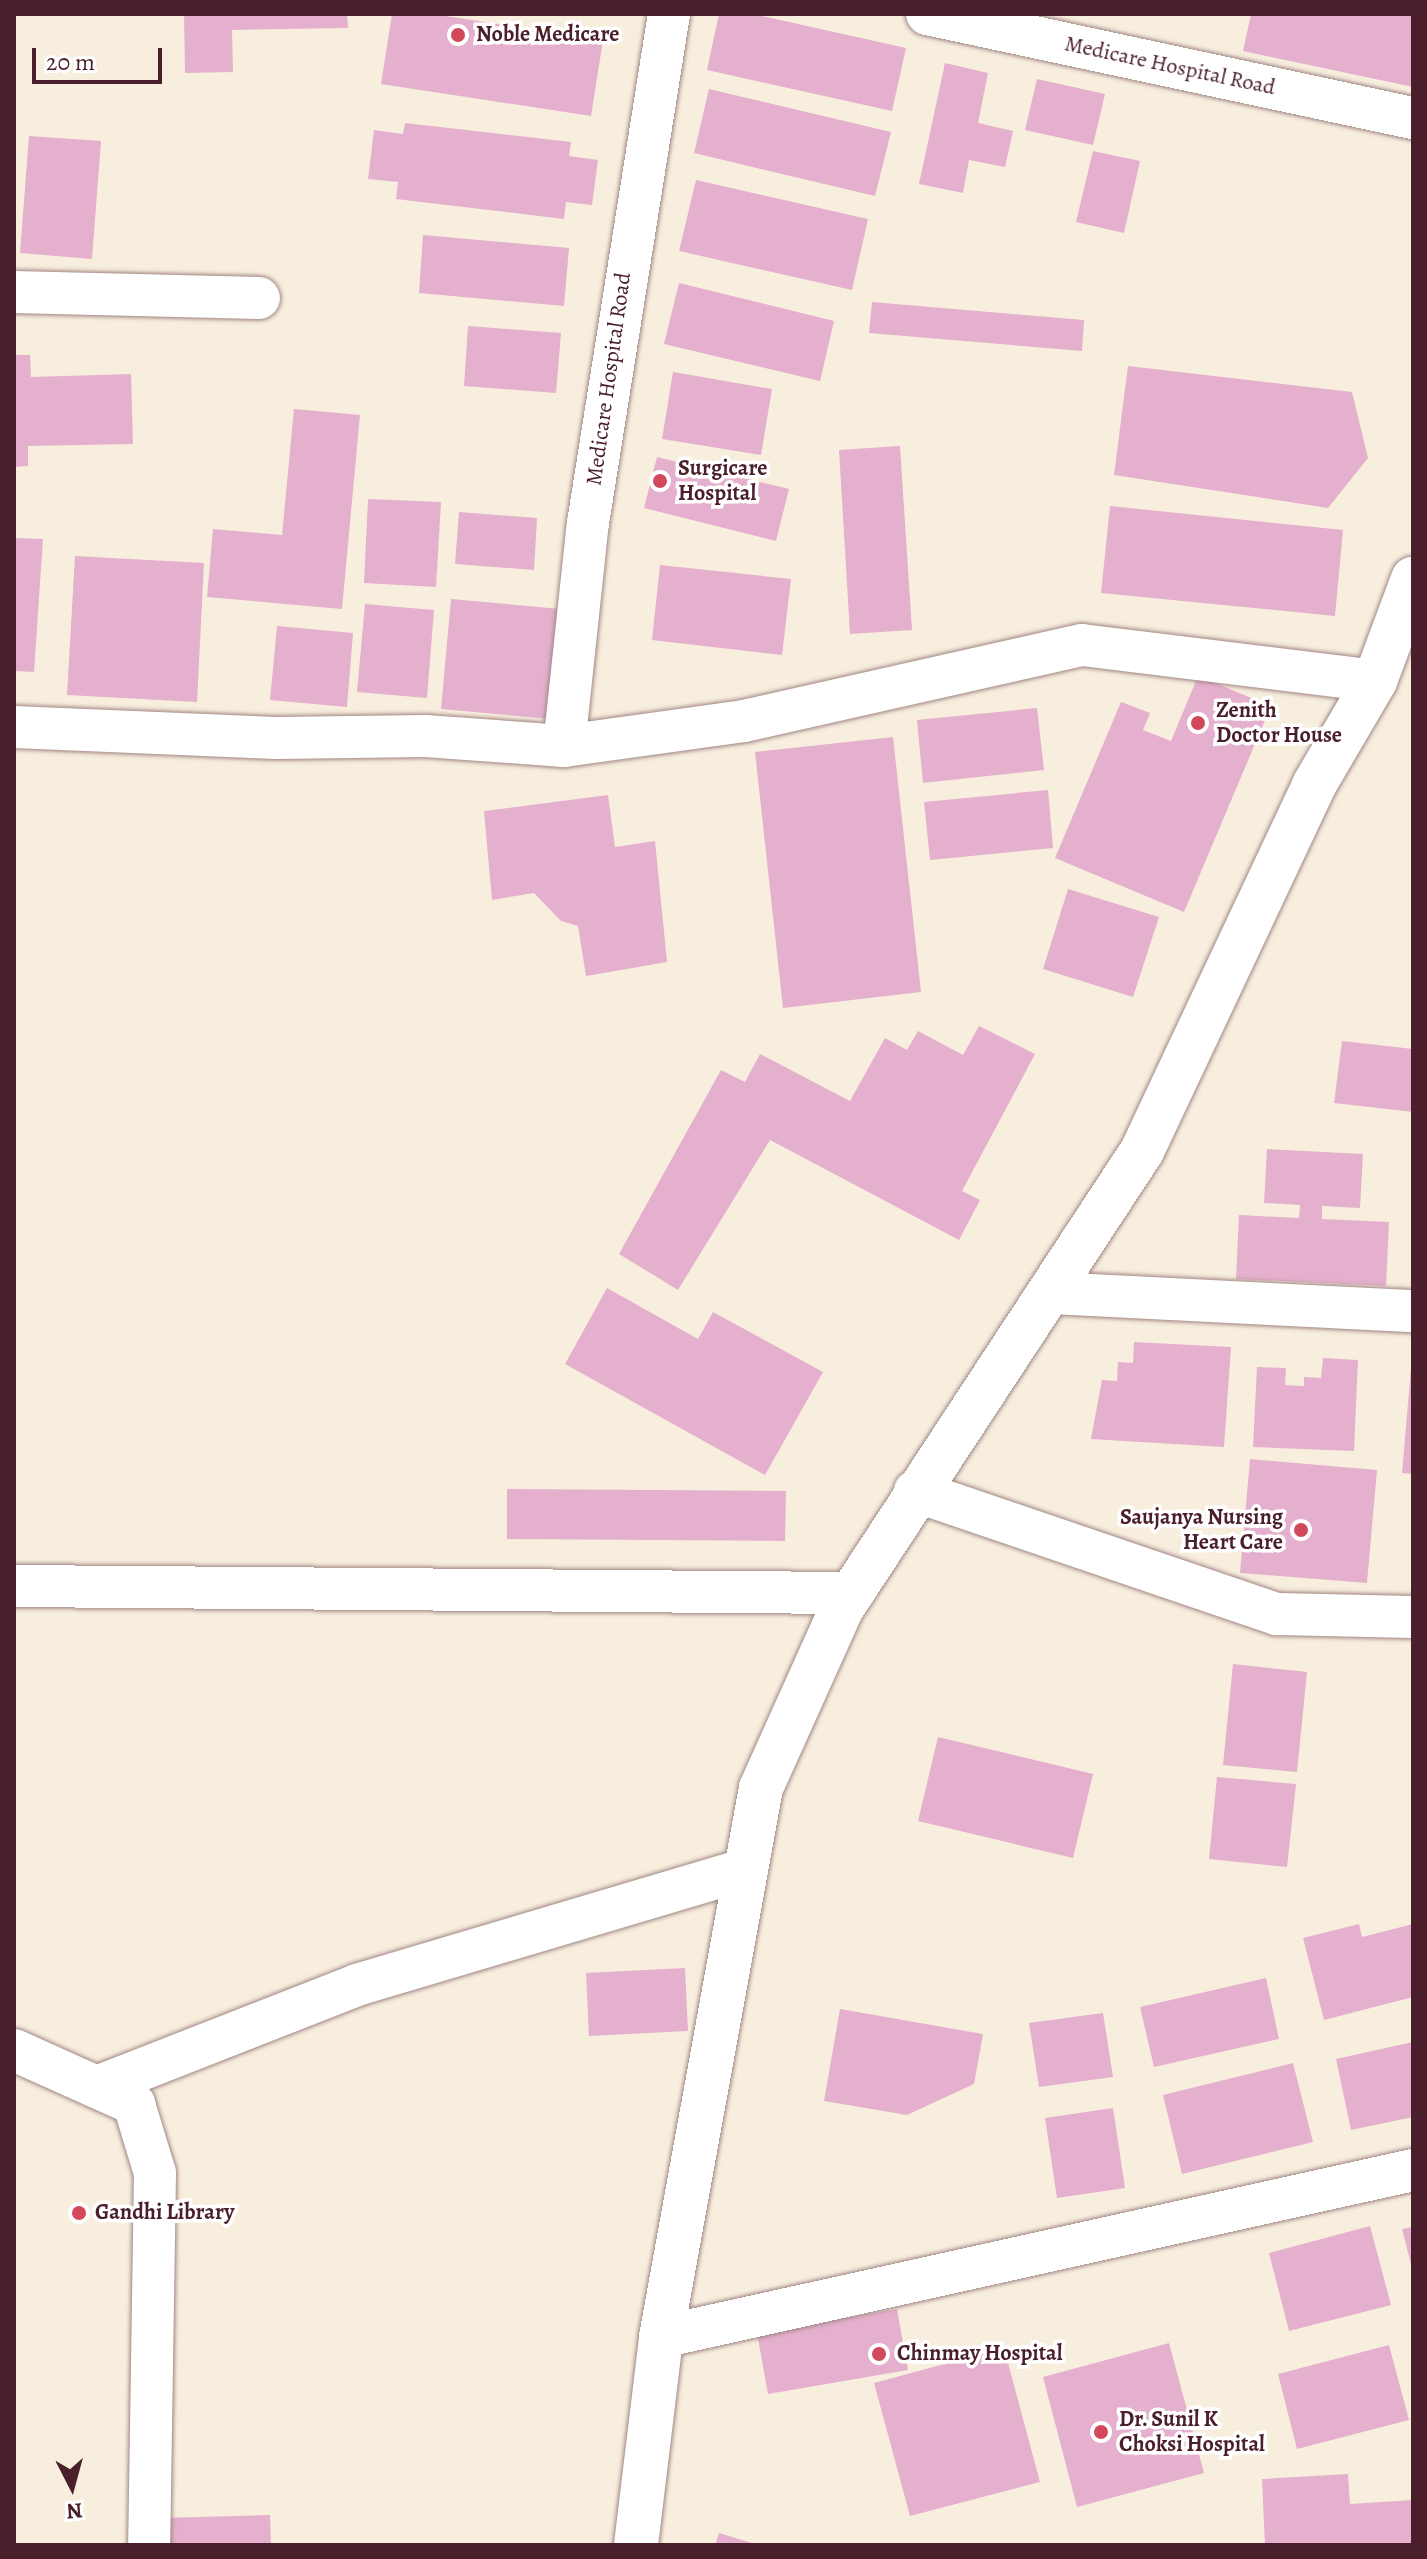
<!DOCTYPE html>
<html>
<head>
<meta charset="utf-8">
<style>
	body { margin:0 }
	#map { position:relative; width:1427px; height:2559px; overflow:hidden; background:#f8eede; font-family:Alegreya,serif }
	div>[style] { position:absolute }
	.building>* { inset:0; background:#e5b0cd }
	.roads { filter:drop-shadow(0 0 2px #a18684) drop-shadow(0 0 2px #a18684) }
	.minor>* { height:42px; margin:-21px; padding:0 21px; transform-origin:21px; border-radius:21px; background:#fff }
	.tertiary>* { height:44px; margin:-22px; padding:0 22px; transform-origin:22px; border-radius:22px; background:#fff }
	.dots>* { width:22px; height:22px; translate:-50% -50%; box-sizing:border-box; border:4px solid #fff; border-radius:50% }
	span { translate:-50% -50%; white-space:nowrap; text-align:center; line-height:1.15; -webkit-text-stroke:7px #fff; paint-order:stroke }
	.poi-label { font-size:22px; color:#4a1f2b; font-weight:700 }
	.left { translate:0 -50%; text-align:left }
	.right { translate:-100% -50%; text-align:right }
	.street-label { font-size:22px; color:#4a1f2b }
	.frame { position:absolute; inset:0; border:16px solid #4a1f2b; pointer-events:none }
	.north { position:absolute; left:32px; top:2447px; width:80px; height:80px; -webkit-text-stroke:6px #fff; paint-order:stroke; rotate:174deg; font-size:22px; font-weight:700; line-height:32px; text-align:center; color:#4a1f2b }
	.north::after { content:''; display:block; margin:auto; width:28px; height:36px; background:#4a1f2b; clip-path:polygon(50% 0,100% 100%,50% 72%,0 100%) }
	.scale { position:absolute; left:32px; top:48px; width:130px; height:36px; box-sizing:border-box; border:4px solid #4a1f2b; border-top:0; padding-left:10px; font-size:24px; line-height:28px; white-space:nowrap; color:#4a1f2b; -webkit-text-stroke:6px #fff; paint-order:stroke }
</style>
</head>
<body>
<div id="map">
	<div class="building">
		<i style="clip-path:polygon(184px 14px,347px 14px,348px 28px,232px 30px,233px 72px,185px 73px)"></i>
		<i style="clip-path:polygon(392px 14px,432px 14px,603px 40px,591px 116px,381px 84px)"></i>
		<i style="clip-path:polygon(719px 14px,753px 14px,906px 48px,892px 111px,707px 70px)"></i>
		<i style="clip-path:polygon(1251px 14px,1413px 14px,1413px 87px,1243px 51px)"></i>
		<i style="clip-path:polygon(945px 63px,988px 73px,978px 123px,1013px 131px,1005px 167px,969px 160px,963px 193px,919px 184px)"></i>
		<i style="clip-path:polygon(1037px 79px,1105px 94px,1093px 145px,1025px 130px)"></i>
		<i style="clip-path:polygon(709px 89px,891px 132px,875px 196px,694px 153px)"></i>
		<i style="clip-path:polygon(405px 123px,571px 142px,569px 156px,598px 160px,592px 205px,566px 202px,564px 219px,396px 199px,398px 182px,368px 179px,374px 130px,403px 134px)"></i>
		<i style="clip-path:polygon(29px 136px,101px 141px,92px 259px,20px 253px)"></i>
		<i style="clip-path:polygon(1093px 151px,1140px 161px,1124px 233px,1076px 222px)"></i>
		<i style="clip-path:polygon(696px 180px,868px 219px,852px 290px,679px 251px)"></i>
		<i style="clip-path:polygon(423px 235px,569px 248px,564px 306px,419px 293px)"></i>
		<i style="clip-path:polygon(679px 283px,834px 321px,820px 381px,664px 344px)"></i>
		<i style="clip-path:polygon(872px 302px,1084px 320px,1082px 351px,869px 333px)"></i>
		<i style="clip-path:polygon(468px 326px,561px 333px,556px 393px,464px 386px)"></i>
		<i style="clip-path:polygon(14px 355px,30px 355px,31px 377px,131px 374px,133px 444px,28px 446px,28px 466px,14px 467px)"></i>
		<i style="clip-path:polygon(1128px 366px,1352px 392px,1368px 458px,1328px 508px,1114px 475px)"></i>
		<i style="clip-path:polygon(673px 372px,772px 389px,761px 455px,662px 439px)"></i>
		<i style="clip-path:polygon(294px 409px,360px 415px,342px 609px,207px 597px,213px 529px,282px 535px)"></i>
		<i style="clip-path:polygon(900px 446px,912px 630px,850px 634px,839px 450px)"></i>
		<i style="clip-path:polygon(657px 457px,789px 489px,776px 541px,644px 508px)"></i>
		<i style="clip-path:polygon(368px 499px,441px 502px,436px 587px,364px 583px)"></i>
		<i style="clip-path:polygon(1110px 506px,1343px 530px,1335px 616px,1101px 593px)"></i>
		<i style="clip-path:polygon(459px 512px,537px 518px,534px 570px,455px 564px)"></i>
		<i style="clip-path:polygon(14px 538px,43px 539px,34px 672px,14px 671px)"></i>
		<i style="clip-path:polygon(75px 556px,204px 563px,197px 702px,67px 695px)"></i>
		<i style="clip-path:polygon(660px 565px,791px 579px,782px 655px,652px 640px)"></i>
		<i style="clip-path:polygon(451px 599px,561px 609px,550px 719px,441px 709px)"></i>
		<i style="clip-path:polygon(365px 604px,434px 610px,427px 698px,357px 692px)"></i>
		<i style="clip-path:polygon(277px 626px,353px 633px,347px 707px,270px 700px)"></i>
		<i style="clip-path:polygon(1198px 676px,1271px 706px,1184px 912px,1055px 858px,1121px 702px,1150px 713px,1143px 730px,1171px 741px)"></i>
		<i style="clip-path:polygon(1037px 708px,1044px 770px,923px 783px,917px 720px)"></i>
		<i style="clip-path:polygon(893px 737px,921px 992px,783px 1008px,755px 752px)"></i>
		<i style="clip-path:polygon(1048px 790px,1053px 848px,930px 860px,924px 802px)"></i>
		<i style="clip-path:polygon(608px 795px,615px 847px,655px 841px,667px 962px,586px 976px,578px 926px,561px 921px,534px 893px,492px 900px,484px 811px)"></i>
		<i style="clip-path:polygon(1068px 889px,1159px 917px,1133px 997px,1043px 969px)"></i>
		<i style="clip-path:polygon(979px 1026px,1035px 1054px,962px 1191px,980px 1200px,959px 1240px,770px 1140px,678px 1290px,619px 1254px,721px 1070px,745px 1082px,760px 1054px,850px 1101px,885px 1038px,907px 1050px,918px 1031px,963px 1055px)"></i>
		<i style="clip-path:polygon(1342px 1041px,1413px 1049px,1413px 1112px,1334px 1103px)"></i>
		<i style="clip-path:polygon(1267px 1149px,1363px 1154px,1360px 1208px,1322px 1206px,1322px 1219px,1389px 1222px,1386px 1286px,1236px 1279px,1239px 1215px,1299px 1218px,1300px 1205px,1264px 1203px)"></i>
		<i style="clip-path:polygon(607px 1288px,698px 1339px,713px 1312px,823px 1372px,765px 1475px,565px 1364px)"></i>
		<i style="clip-path:polygon(1134px 1342px,1231px 1347px,1224px 1447px,1091px 1439px,1102px 1380px,1117px 1381px,1118px 1362px,1133px 1363px)"></i>
		<i style="clip-path:polygon(1323px 1358px,1358px 1360px,1354px 1451px,1253px 1447px,1257px 1367px,1286px 1368px,1285px 1385px,1304px 1386px,1304px 1377px,1321px 1378px)"></i>
		<i style="clip-path:polygon(1411px 1368px,1413px 1368px,1413px 1474px,1402px 1473px)"></i>
		<i style="clip-path:polygon(1250px 1459px,1377px 1470px,1367px 1583px,1240px 1573px)"></i>
		<i style="clip-path:polygon(507px 1489px,786px 1491px,785px 1541px,507px 1539px)"></i>
		<i style="clip-path:polygon(1233px 1664px,1307px 1672px,1297px 1772px,1223px 1765px)"></i>
		<i style="clip-path:polygon(938px 1737px,1093px 1774px,1073px 1858px,918px 1821px)"></i>
		<i style="clip-path:polygon(1217px 1777px,1296px 1784px,1287px 1867px,1209px 1859px)"></i>
		<i style="clip-path:polygon(1359px 1924px,1362px 1937px,1413px 1924px,1413px 1997px,1324px 2020px,1303px 1938px)"></i>
		<i style="clip-path:polygon(685px 1968px,688px 2031px,589px 2036px,586px 1973px)"></i>
		<i style="clip-path:polygon(1266px 1978px,1279px 2039px,1154px 2067px,1140px 2007px)"></i>
		<i style="clip-path:polygon(840px 2009px,983px 2034px,974px 2084px,907px 2115px,824px 2101px)"></i>
		<i style="clip-path:polygon(1103px 2013px,1113px 2077px,1039px 2087px,1029px 2023px)"></i>
		<i style="clip-path:polygon(1413px 2042px,1413px 2117px,1351px 2130px,1336px 2059px)"></i>
		<i style="clip-path:polygon(1293px 2063px,1313px 2142px,1182px 2174px,1163px 2095px)"></i>
		<i style="clip-path:polygon(1113px 2108px,1125px 2188px,1057px 2198px,1045px 2118px)"></i>
		<i style="clip-path:polygon(1370px 2226px,1391px 2305px,1289px 2331px,1269px 2253px)"></i>
		<i style="clip-path:polygon(1413px 2227px,1413px 2268px,1412px 2268px,1402px 2229px)"></i>
		<i style="clip-path:polygon(897px 2309px,908px 2370px,768px 2394px,757px 2333px)"></i>
		<i style="clip-path:polygon(1169px 2343px,1204px 2473px,1077px 2507px,1043px 2377px)"></i>
		<i style="clip-path:polygon(1389px 2345px,1409px 2420px,1297px 2449px,1278px 2374px)"></i>
		<i style="clip-path:polygon(1004px 2348px,1040px 2482px,910px 2516px,874px 2383px)"></i>
		<i style="clip-path:polygon(1348px 2474px,1350px 2504px,1413px 2500px,1413px 2545px,1265px 2545px,1262px 2479px)"></i>
		<i style="clip-path:polygon(270px 2515px,271px 2545px,160px 2545px,159px 2518px)"></i>
		<i style="clip-path:polygon(719px 2533px,755px 2544px,755px 2545px,715px 2545px)"></i>
	</div>
	<div class="roads">
		<div class="minor">
			<i style="left:927px;top:14px;width:497px;rotate:12.1deg"></i>
			<i style="left:14px;top:292px;width:245px;rotate:1.4deg"></i>
			<i style="left:14px;top:727px;width:262px;rotate:2.4deg"></i>
			<i style="left:276px;top:738px;width:149px;rotate:-0.8deg"></i>
			<i style="left:425px;top:736px;width:139px;rotate:4.1deg"></i>
			<i style="left:564px;top:746px;width:182px;rotate:-7.9deg"></i>
			<i style="left:744px;top:721px;width:346px;rotate:-12.7deg"></i>
			<i style="left:1082px;top:645px;width:295px;rotate:7deg"></i>
			<i style="left:564px;top:746px;width:224px;rotate:-83.9deg"></i>
			<i style="left:588px;top:523px;width:515px;rotate:-80.96deg"></i>
			<i style="left:1053px;top:1293px;width:360px;rotate:2.9deg"></i>
			<i style="left:915px;top:1491px;width:382px;rotate:18.8deg"></i>
			<i style="left:1277px;top:1614px;width:136px;rotate:1.3deg"></i>
			<i style="left:14px;top:1586px;width:838px;rotate:0.48deg"></i>
			<i style="left:14px;top:2050px;width:132px;rotate:24.2deg"></i>
			<i style="left:134px;top:2104px;width:72px;rotate:73.1deg"></i>
			<i style="left:155px;top:2173px;width:372px;rotate:90.9deg"></i>
			<i style="left:97px;top:2087px;width:279px;rotate:-21.4deg"></i>
			<i style="left:357px;top:1985px;width:406px;rotate:-16.6deg"></i>
			<i style="left:661px;top:2337px;width:770px;rotate:-12.52deg"></i>
		</div>
		<div class="tertiary">
			<i style="left:636px;top:2545px;width:209px;rotate:-83.1deg"></i>
			<i style="left:661px;top:2337px;width:558px;rotate:-79.68deg"></i>
			<i style="left:761px;top:1788px;width:197px;rotate:-65.8deg"></i>
			<i style="left:842px;top:1608px;width:547px;rotate:-56.72deg"></i>
			<i style="left:1142px;top:1151px;width:404px;rotate:-64.8deg"></i>
			<i style="left:1314px;top:785px;width:121px;rotate:-59.6deg"></i>
			<i style="left:1375px;top:681px;width:109px;rotate:-69.6deg"></i>
		</div>
	</div>
	<div class="dots">
		<i style="left:458px;top:35px;background:#d1495b"></i>
		<i style="left:660px;top:481px;background:#d1495b"></i>
		<i style="left:1198px;top:723px;background:#d1495b"></i>
		<i style="left:1301px;top:1530px;background:#d1495b"></i>
		<i style="left:79px;top:2213px;background:#d1495b"></i>
		<i style="left:879px;top:2354px;background:#d1495b"></i>
		<i style="left:1101px;top:2432px;background:#d1495b"></i>
	</div>
	<div class="poi-label">
		<span class="left" style="left:476px;top:35px">Noble Medicare</span>
		<span class="left" style="left:678px;top:481px">Surgicare<br>Hospital</span>
		<span class="left" style="left:1216px;top:723px">Zenith<br>Doctor House</span>
		<span class="right" style="left:1283px;top:1530px">Saujanya Nursing<br>Heart Care</span>
		<span class="left" style="left:95px;top:2213px">Gandhi Library</span>
		<span class="left" style="left:897px;top:2354px">Chinmay Hospital</span>
		<span class="left" style="left:1119px;top:2432px">Dr. Sunil K<br>Choksi Hospital</span>
	</div>
	<div class="street-label">
		<span style="left:1170px;top:66px;rotate:12deg">Medicare Hospital Road</span>
		<span style="left:609px;top:379px;rotate:-82deg">Medicare Hospital Road</span>
	</div>
	<div class="frame"></div>
	<div class="north">N</div>
	<div class="scale">20 m</div>
</div>
</body>
</html>
